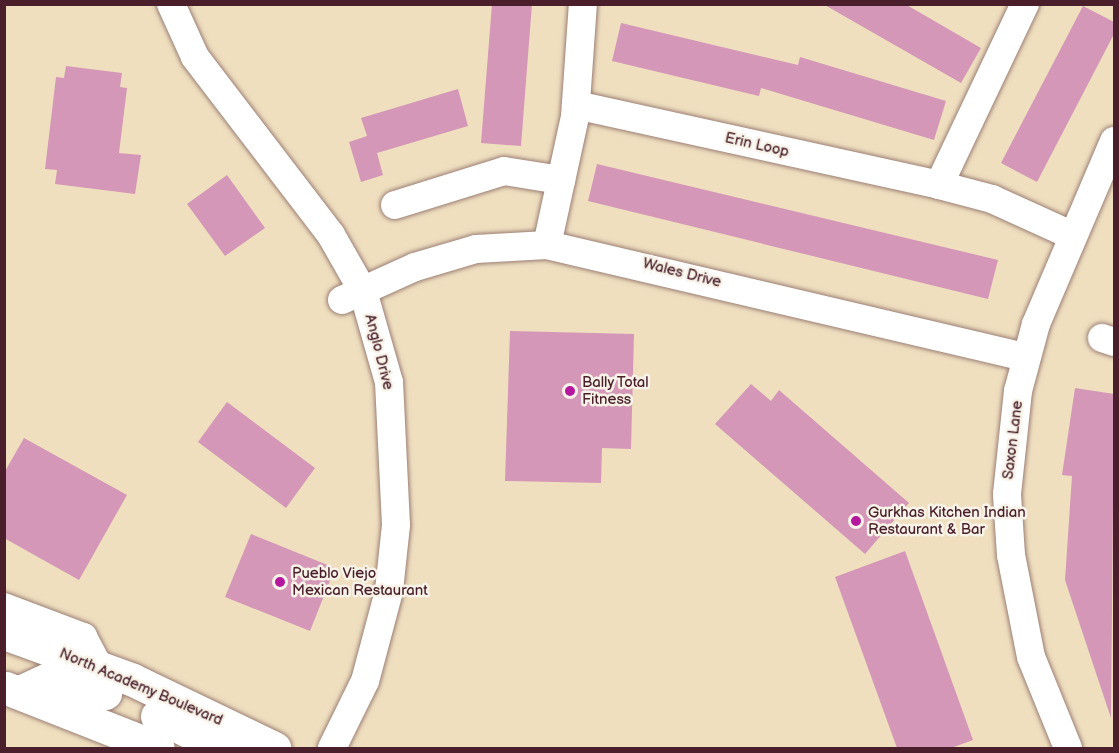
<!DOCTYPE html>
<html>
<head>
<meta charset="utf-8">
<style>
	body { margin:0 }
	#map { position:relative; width:1119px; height:753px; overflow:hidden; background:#efdfbf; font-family:"Balsamiq Sans",sans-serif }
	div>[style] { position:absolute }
	.building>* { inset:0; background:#d497b7 }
	.roads { filter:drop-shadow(0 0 2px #9c7f75) drop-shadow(0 0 2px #9c7f75) }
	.minor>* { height:28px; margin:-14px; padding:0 14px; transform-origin:14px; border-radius:14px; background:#fff }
	.highway>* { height:33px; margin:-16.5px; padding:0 16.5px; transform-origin:16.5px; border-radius:16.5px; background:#fff }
	.dots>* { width:16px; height:16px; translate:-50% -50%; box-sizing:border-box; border:3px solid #f7f3e8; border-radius:50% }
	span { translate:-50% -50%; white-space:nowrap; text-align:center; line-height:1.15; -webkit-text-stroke:5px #f7f3e8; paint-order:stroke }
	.street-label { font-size:15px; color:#4a1f2b }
	.poi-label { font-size:15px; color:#4a1f2b }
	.left { translate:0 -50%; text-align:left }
	.frame { position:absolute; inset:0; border:6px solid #4a1f2b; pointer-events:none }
</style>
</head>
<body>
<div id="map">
	<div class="building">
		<i style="clip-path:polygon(492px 4px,532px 4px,521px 146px,481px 143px)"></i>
		<i style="clip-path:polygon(823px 4px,905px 4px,981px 48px,961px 83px)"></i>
		<i style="clip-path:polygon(1083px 6px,1114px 22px,1114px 34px,1037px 182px,1001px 163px)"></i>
		<i style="clip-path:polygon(621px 23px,798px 65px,800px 57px,946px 101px,934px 140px,761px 88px,759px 96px,612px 61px)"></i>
		<i style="clip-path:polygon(66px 66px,122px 73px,120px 87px,127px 88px,119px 153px,141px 155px,135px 194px,55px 184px,57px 170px,45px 169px,56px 77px,64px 78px)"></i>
		<i style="clip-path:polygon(458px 89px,468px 126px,377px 153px,383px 175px,361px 182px,349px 142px,367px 136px,361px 118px)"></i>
		<i style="clip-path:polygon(597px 164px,998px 260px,988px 299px,588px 201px)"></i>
		<i style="clip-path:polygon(227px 175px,265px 228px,225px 256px,187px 204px)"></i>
		<i style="clip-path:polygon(510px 331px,634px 334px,631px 449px,602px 448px,601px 483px,505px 481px)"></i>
		<i style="clip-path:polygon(751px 384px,771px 401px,779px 390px,909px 503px,865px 554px,715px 424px)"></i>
		<i style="clip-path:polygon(1075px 388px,1114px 394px,1111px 718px,1065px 580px,1072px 476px,1062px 475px)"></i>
		<i style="clip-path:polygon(227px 402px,315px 468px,286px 508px,198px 442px)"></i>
		<i style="clip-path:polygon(24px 438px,127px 495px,79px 580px,4px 538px,4px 473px)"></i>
		<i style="clip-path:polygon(251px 534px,335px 568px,310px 631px,225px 597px)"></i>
		<i style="clip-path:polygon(905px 551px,973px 740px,951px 748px,897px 748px,835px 577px)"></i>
	</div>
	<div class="roads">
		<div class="minor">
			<i style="left:171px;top:4px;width:58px;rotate:65.6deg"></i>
			<i style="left:195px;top:57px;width:224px;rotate:52.6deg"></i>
			<i style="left:331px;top:235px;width:64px;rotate:60.3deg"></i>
			<i style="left:363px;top:291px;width:95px;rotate:74.1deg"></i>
			<i style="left:389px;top:382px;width:143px;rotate:87.2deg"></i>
			<i style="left:396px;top:525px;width:66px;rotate:96.1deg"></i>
			<i style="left:389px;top:591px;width:93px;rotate:104.9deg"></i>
			<i style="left:365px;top:681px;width:75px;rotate:116.2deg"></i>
			<i style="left:576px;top:105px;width:372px;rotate:12.4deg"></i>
			<i style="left:939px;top:185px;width:200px;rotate:-64.6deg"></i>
			<i style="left:939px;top:185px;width:55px;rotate:14.8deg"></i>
			<i style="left:992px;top:199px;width:87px;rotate:24.5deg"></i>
			<i style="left:395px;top:205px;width:114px;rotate:-17.3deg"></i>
			<i style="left:504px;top:171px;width:58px;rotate:9deg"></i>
			<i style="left:547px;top:245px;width:131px;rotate:-77.7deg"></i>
			<i style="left:575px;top:117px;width:113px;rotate:-86deg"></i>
			<i style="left:342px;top:300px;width:80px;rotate:-24.3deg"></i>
			<i style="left:415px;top:267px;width:64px;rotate:-16.4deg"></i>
			<i style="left:476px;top:249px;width:71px;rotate:-3.2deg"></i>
			<i style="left:547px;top:245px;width:492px;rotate:13.2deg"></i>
			<i style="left:1102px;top:338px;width:13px;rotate:18deg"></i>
			<i style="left:4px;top:607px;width:85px;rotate:20.8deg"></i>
			<i style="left:83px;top:637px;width:34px;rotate:62deg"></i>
			<i style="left:1068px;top:748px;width:98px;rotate:-112.1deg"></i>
			<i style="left:1031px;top:657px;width:104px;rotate:-101.1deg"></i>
			<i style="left:1011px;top:555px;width:61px;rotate:-93.8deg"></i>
			<i style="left:1007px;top:494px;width:104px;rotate:-83.9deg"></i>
			<i style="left:1018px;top:391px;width:69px;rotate:-75deg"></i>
			<i style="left:1036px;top:324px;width:199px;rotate:-66.9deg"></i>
		</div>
		<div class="highway">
			<i style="left:4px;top:633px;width:137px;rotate:20deg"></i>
			<i style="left:133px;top:680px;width:157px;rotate:25.7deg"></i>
			<i style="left:6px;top:688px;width:163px;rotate:21.5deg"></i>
			<i style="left:20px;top:692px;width:38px;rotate:-25deg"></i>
			<i style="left:54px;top:676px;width:54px;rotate:18.4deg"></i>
			<i style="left:157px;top:716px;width:73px;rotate:25.9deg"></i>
		</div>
	</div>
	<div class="dots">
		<i style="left:570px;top:391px;background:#b5179e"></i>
		<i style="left:856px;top:521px;background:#b5179e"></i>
		<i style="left:280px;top:582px;background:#b5179e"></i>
	</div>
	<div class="street-label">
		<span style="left:757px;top:145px;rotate:13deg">Erin Loop</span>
		<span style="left:682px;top:273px;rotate:14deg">Wales Drive</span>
		<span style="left:379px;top:352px;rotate:76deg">Anglo Drive</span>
		<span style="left:1013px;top:440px;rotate:-83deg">Saxon Lane</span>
		<span style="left:141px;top:687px;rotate:23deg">North Academy Boulevard</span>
	</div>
	<div class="poi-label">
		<span class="left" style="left:582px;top:391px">Bally Total<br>Fitness</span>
		<span class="left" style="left:868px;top:521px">Gurkhas Kitchen Indian<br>Restaurant &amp; Bar</span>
		<span class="left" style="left:292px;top:582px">Pueblo Viejo<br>Mexican Restaurant</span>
	</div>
	<div class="frame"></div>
</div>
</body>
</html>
